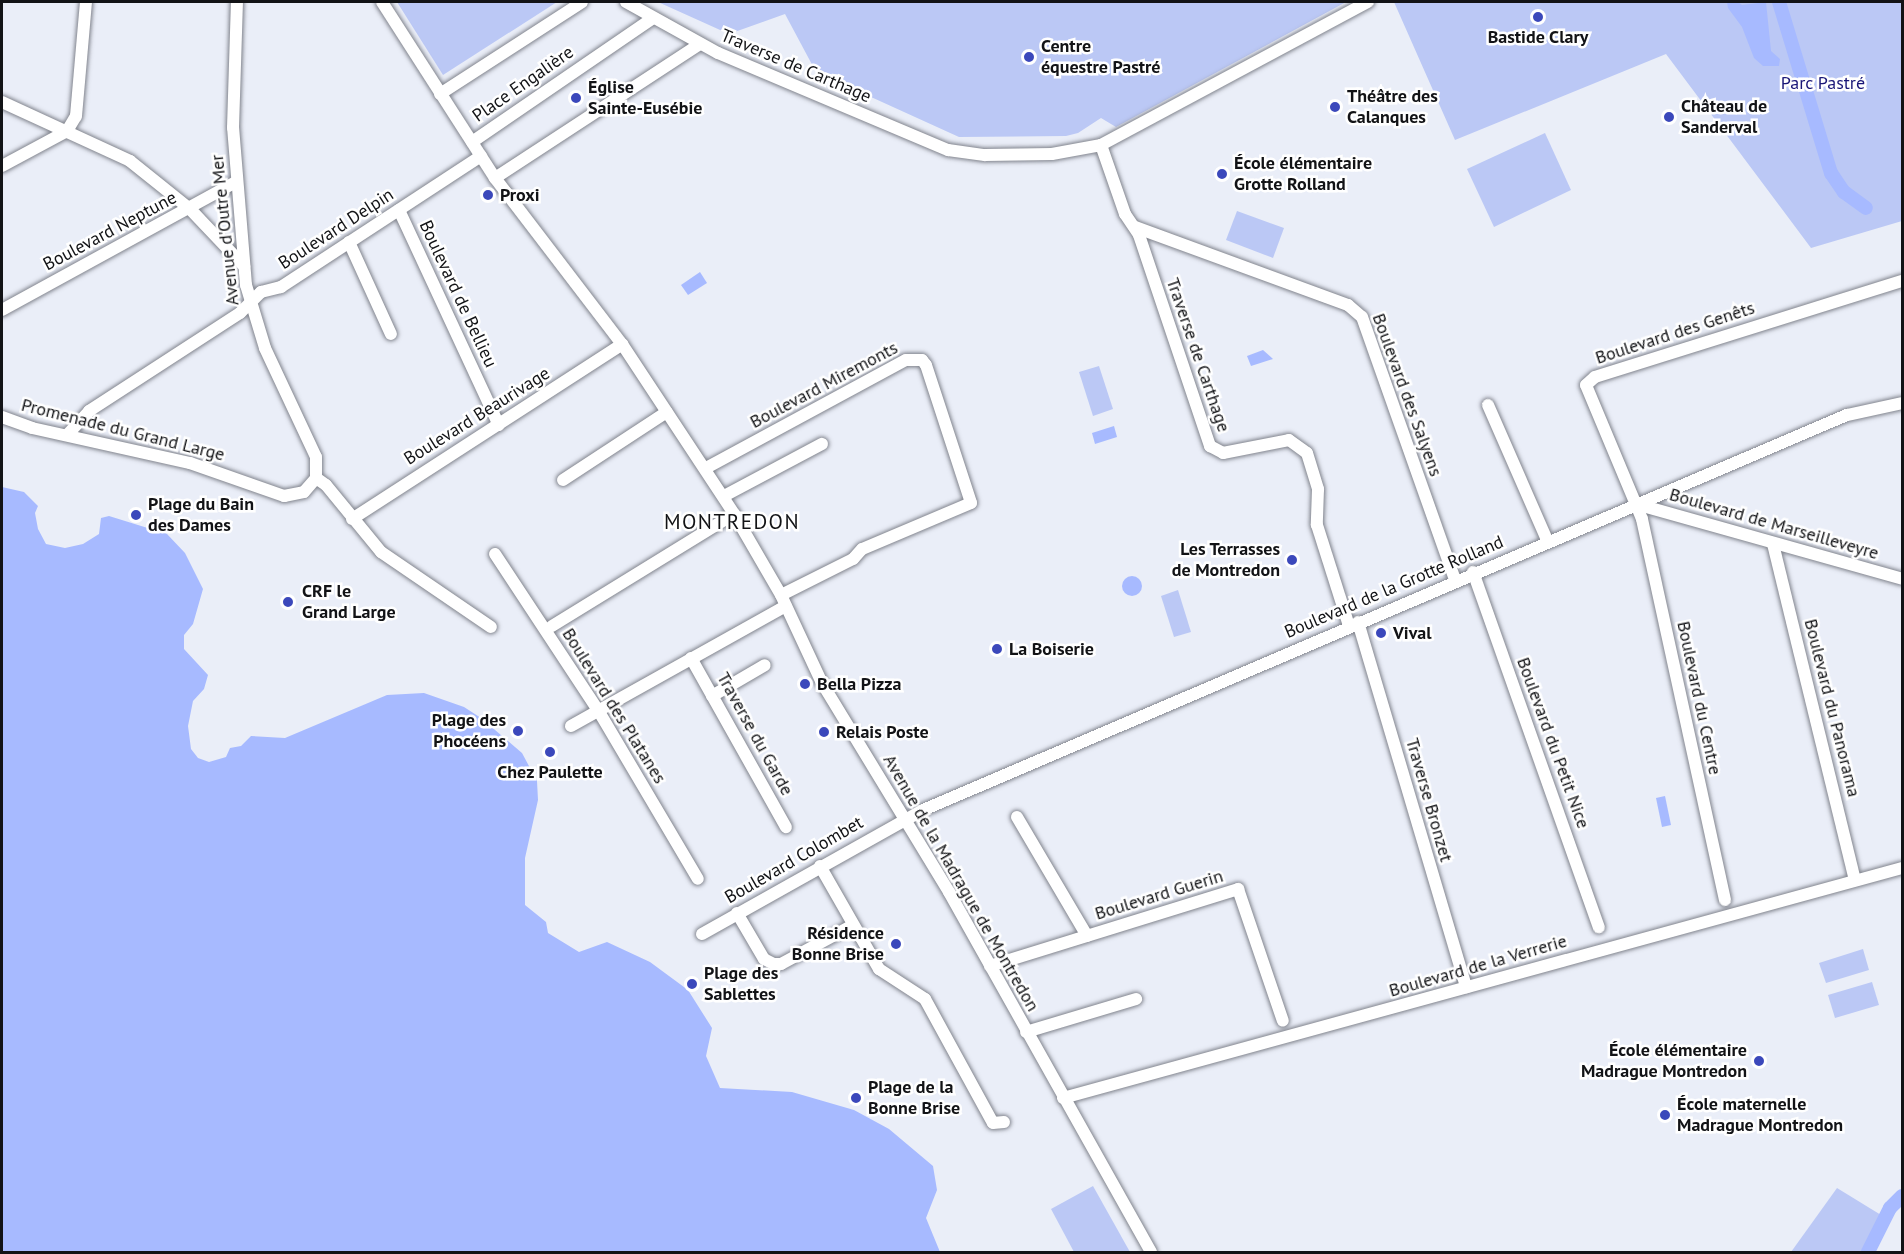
<!DOCTYPE html>
<html>
<head>
<meta charset="utf-8">
<style>
	body { margin:0 }
	#map { position:relative; width:1904px; height:1254px; overflow:hidden; background:#eaeef8; font-family:"PT Sans",sans-serif }
	div>[style] { position:absolute }
	.green>* { inset:0; background:#bbc8f5 }
	.water>* { inset:0; background:#a7baff }
	.round { border-radius:50% }
	.canal>* { height:14px; margin:-7px; padding:0 7px; transform-origin:7px; border-radius:7px; background:#a7baff }
	.roads { filter:drop-shadow(0 0 2px #81848d) drop-shadow(0 0 2px #81848d) }
	.minor>* { height:12px; margin:-6px; padding:0 6px; transform-origin:6px; border-radius:6px; background:#fff }
	.dots>* { width:16px; height:16px; translate:-50% -50%; box-sizing:border-box; border:3px solid #fff; border-radius:50% }
	span { translate:-50% -50%; white-space:nowrap; text-align:center; line-height:1.15; -webkit-text-stroke:5px #fff; paint-order:stroke }
	.poi-label { font-size:18px; color:#121316; font-weight:700 }
	.left { translate:0 -50%; text-align:left }
	.right { translate:-100% -50%; text-align:right }
	.street-label { font-size:18px; color:#121316 }
	.park-label { font-size:18px; color:#191677 }
	.quarter-label { font-size:21px; color:#121316; letter-spacing:1.5px }
	.frame { position:absolute; inset:0; border:3px solid #121316; pointer-events:none }
</style>
</head>
<body>
<div id="map">
	<div class="green">
		<i style="clip-path:polygon(397px 2px,557px 2px,443px 75px)"></i>
		<i style="clip-path:polygon(658px 2px,1346px 2px,1116px 127px,1101px 118px,1078px 133px,1066px 136px,959px 137px,816px 72px,785px 14px,729px 34px)"></i>
		<i style="clip-path:polygon(1394px 2px,1902px 2px,1902px 221px,1811px 248px,1666px 54px,1455px 140px)"></i>
		<i style="clip-path:polygon(1545px 133px,1571px 190px,1494px 227px,1467px 169px)"></i>
		<i style="clip-path:polygon(1237px 211px,1284px 228px,1273px 258px,1226px 240px)"></i>
		<i style="clip-path:polygon(1099px 366px,1113px 409px,1093px 416px,1079px 372px)"></i>
		<i style="clip-path:polygon(1178px 590px,1191px 632px,1174px 637px,1161px 596px)"></i>
		<i style="clip-path:polygon(1863px 949px,1869px 970px,1826px 983px,1819px 963px)"></i>
		<i style="clip-path:polygon(1872px 982px,1879px 1005px,1835px 1018px,1828px 995px)"></i>
		<i style="clip-path:polygon(1093px 1186px,1130px 1252px,1074px 1252px,1051px 1209px)"></i>
		<i style="clip-path:polygon(1837px 1188px,1881px 1215px,1864px 1252px,1791px 1252px)"></i>
	</div>
	<div class="water">
		<i style="clip-path:polygon(1738px 2px,1742px 5px,1766px 2px,1771px 51px,1780px 59px,1779px 66px,1763px 66px,1754px 58px,1742px 27px,1728px 8px,1727px 2px)"></i>
		<i style="clip-path:polygon(700px 272px,707px 283px,688px 295px,681px 285px)"></i>
		<i style="clip-path:polygon(1263px 350px,1273px 359px,1251px 366px,1247px 356px)"></i>
		<i style="clip-path:polygon(1114px 426px,1117px 437px,1095px 444px,1092px 433px)"></i>
		<i style="clip-path:polygon(2px 487px,24px 492px,38px 506px,35px 513px,38px 529px,46px 544px,65px 548px,83px 544px,99px 534px,101px 518px,109px 516px,167px 534px,185px 553px,203px 589px,193px 624px,184px 635px,184px 649px,208px 675px,204px 689px,193px 701px,188px 726px,191px 749px,198px 758px,209px 762px,226px 757px,230px 748px,241px 746px,251px 736px,285px 738px,387px 695px,424px 693px,464px 707px,481px 718px,522px 753px,537px 781px,538px 800px,525px 858px,525px 905px,546px 922px,548px 933px,579px 952px,607px 942px,650px 962px,688px 990px,712px 1028px,706px 1056px,720px 1088px,792px 1092px,854px 1110px,889px 1129px,933px 1166px,937px 1190px,926px 1218px,940px 1252px,2px 1252px)"></i>
		<i class="round" style="left:1122px;top:576px;width:20px;height:20px"></i>
		<i style="clip-path:polygon(1665px 796px,1671px 825px,1662px 827px,1656px 798px)"></i>
	</div>
	<div class="canal">
		<i style="left:1779px;top:2px;width:179px;rotate:73.1deg"></i>
		<i style="left:1831px;top:173px;width:23px;rotate:56deg"></i>
		<i style="left:1844px;top:192px;width:27px;rotate:36deg"></i>
		<i style="left:1868px;top:1252px;width:49px;rotate:-63.4deg"></i>
		<i style="left:1890px;top:1208px;width:17px;rotate:-45deg"></i>
	</div>
	<div class="roads">
		<div class="minor">
			<i style="left:382px;top:2px;width:209px;rotate:57.3deg"></i>
			<i style="left:495px;top:178px;width:209px;rotate:52.6deg"></i>
			<i style="left:622px;top:344px;width:204px;rotate:56.6deg"></i>
			<i style="left:734px;top:514px;width:94px;rotate:59.9deg"></i>
			<i style="left:781px;top:595px;width:97px;rotate:65deg"></i>
			<i style="left:822px;top:683px;width:245px;rotate:58.7deg"></i>
			<i style="left:949px;top:892px;width:413px;rotate:60.7deg"></i>
			<i style="left:626px;top:2px;width:105px;rotate:29deg"></i>
			<i style="left:718px;top:53px;width:250px;rotate:22.9deg"></i>
			<i style="left:948px;top:150px;width:37px;rotate:8deg"></i>
			<i style="left:985px;top:155px;width:67px;rotate:-0.9deg"></i>
			<i style="left:1052px;top:154px;width:50px;rotate:-10.4deg"></i>
			<i style="left:1101px;top:145px;width:303px;rotate:-28.2deg"></i>
			<i style="left:440px;top:94px;width:169px;rotate:-32.9deg"></i>
			<i style="left:2px;top:102px;width:141px;rotate:24.7deg"></i>
			<i style="left:130px;top:161px;width:77px;rotate:38.7deg"></i>
			<i style="left:190px;top:209px;width:79px;rotate:46.5deg"></i>
			<i style="left:472px;top:142px;width:219px;rotate:-34.4deg"></i>
			<i style="left:1101px;top:145px;width:73px;rotate:70.8deg"></i>
			<i style="left:1125px;top:214px;width:25px;rotate:56deg"></i>
			<i style="left:1139px;top:235px;width:223px;rotate:71.4deg"></i>
			<i style="left:1210px;top:446px;width:15px;rotate:28deg"></i>
			<i style="left:1223px;top:453px;width:67px;rotate:-11.1deg"></i>
			<i style="left:1289px;top:440px;width:22px;rotate:36deg"></i>
			<i style="left:1307px;top:453px;width:38px;rotate:73deg"></i>
			<i style="left:1318px;top:489px;width:36px;rotate:92deg"></i>
			<i style="left:1317px;top:525px;width:106px;rotate:72.4deg"></i>
			<i style="left:2px;top:166px;width:74px;rotate:-28.3deg"></i>
			<i style="left:67px;top:131px;width:17px;rotate:-59deg"></i>
			<i style="left:76px;top:116px;width:114px;rotate:-85deg"></i>
			<i style="left:495px;top:178px;width:243px;rotate:-33.2deg"></i>
			<i style="left:399px;top:210px;width:237px;rotate:65.1deg"></i>
			<i style="left:1135px;top:227px;width:227px;rotate:20.1deg"></i>
			<i style="left:1348px;top:305px;width:18px;rotate:41deg"></i>
			<i style="left:1362px;top:317px;width:279px;rotate:70.5deg"></i>
			<i style="left:349px;top:242px;width:101px;rotate:65.5deg"></i>
			<i style="left:2px;top:310px;width:267px;rotate:-28.7deg"></i>
			<i style="left:1488px;top:405px;width:147px;rotate:66.4deg"></i>
			<i style="left:2px;top:417px;width:32px;rotate:20deg"></i>
			<i style="left:32px;top:428px;width:162px;rotate:12.5deg"></i>
			<i style="left:190px;top:463px;width:100px;rotate:19.3deg"></i>
			<i style="left:284px;top:496px;width:20px;rotate:-11deg"></i>
			<i style="left:304px;top:492px;width:18px;rotate:-49deg"></i>
			<i style="left:316px;top:478px;width:21px;rotate:-90deg"></i>
			<i style="left:316px;top:457px;width:120px;rotate:-115.1deg"></i>
			<i style="left:265px;top:348px;width:66px;rotate:-106.8deg"></i>
			<i style="left:246px;top:285px;width:158px;rotate:-94.7deg"></i>
			<i style="left:233px;top:128px;width:126px;rotate:-88.2deg"></i>
			<i style="left:67px;top:435px;width:33px;rotate:-47deg"></i>
			<i style="left:89px;top:411px;width:180px;rotate:-33deg"></i>
			<i style="left:240px;top:313px;width:30px;rotate:-45deg"></i>
			<i style="left:261px;top:292px;width:21px;rotate:-14deg"></i>
			<i style="left:281px;top:287px;width:239px;rotate:-33.2deg"></i>
			<i style="left:706px;top:468px;width:227px;rotate:-28.4deg"></i>
			<i style="left:906px;top:360px;width:16px"></i>
			<i style="left:922px;top:360px;width:6px;rotate:51deg"></i>
			<i style="left:926px;top:365px;width:145px;rotate:71.9deg"></i>
			<i style="left:971px;top:503px;width:118px;rotate:157.1deg"></i>
			<i style="left:862px;top:549px;width:13px;rotate:132deg"></i>
			<i style="left:853px;top:559px;width:80px;rotate:153.4deg"></i>
			<i style="left:316px;top:478px;width:12px;rotate:35deg"></i>
			<i style="left:326px;top:485px;width:87px;rotate:50.6deg"></i>
			<i style="left:381px;top:552px;width:133px;rotate:34.3deg"></i>
			<i style="left:563px;top:480px;width:124px;rotate:-33.2deg"></i>
			<i style="left:724px;top:496px;width:111px;rotate:-28deg"></i>
			<i style="left:1636px;top:504px;width:276px;rotate:15.7deg"></i>
			<i style="left:352px;top:519px;width:322px;rotate:-32.9deg"></i>
			<i style="left:1773px;top:544px;width:346px;rotate:76.3deg"></i>
			<i style="left:495px;top:554px;width:187px;rotate:56.6deg"></i>
			<i style="left:598px;top:710px;width:196px;rotate:59.4deg"></i>
			<i style="left:1473px;top:572px;width:377px;rotate:70.5deg"></i>
			<i style="left:1358px;top:622px;width:381px;rotate:73.5deg"></i>
			<i style="left:552px;top:626px;width:214px;rotate:-31.6deg"></i>
			<i style="left:691px;top:658px;width:194px;rotate:60.7deg"></i>
			<i style="left:712px;top:696px;width:61px;rotate:-30.3deg"></i>
			<i style="left:571px;top:726px;width:246px;rotate:-29.2deg"></i>
			<i style="left:1017px;top:817px;width:138px;rotate:59.5deg"></i>
			<i style="left:820px;top:866px;width:119px;rotate:60.2deg"></i>
			<i style="left:879px;top:969px;width:55px;rotate:33.1deg"></i>
			<i style="left:925px;top:999px;width:141px;rotate:61.3deg"></i>
			<i style="left:993px;top:1123px;width:11px;rotate:-5deg"></i>
			<i style="left:1725px;top:900px;width:390px;rotate:-102.3deg"></i>
			<i style="left:1642px;top:519px;width:145px;rotate:-112.7deg"></i>
			<i style="left:1586px;top:385px;width:12px;rotate:-42deg"></i>
			<i style="left:1595px;top:377px;width:322px;rotate:-17.4deg"></i>
			<i style="left:737px;top:913px;width:53px;rotate:59.6deg"></i>
			<i style="left:764px;top:959px;width:11px;rotate:27deg"></i>
			<i style="left:774px;top:964px;width:7px"></i>
			<i style="left:781px;top:964px;width:82px;rotate:-28.4deg"></i>
			<i style="left:702px;top:934px;width:253px;rotate:-29.3deg"></i>
			<i style="left:923px;top:810px;width:1005px;rotate:-23.15deg"></i>
			<i style="left:1847px;top:415px;width:56px;rotate:-12.3deg"></i>
			<i style="left:990px;top:966px;width:260px;rotate:-17.2deg"></i>
			<i style="left:1238px;top:889px;width:139px;rotate:71.2deg"></i>
			<i style="left:1026px;top:1032px;width:115px;rotate:-16.7deg"></i>
			<i style="left:1063px;top:1098px;width:870px;rotate:-15.33deg"></i>
		</div>
	</div>
	<div class="dots">
		<i style="left:1538px;top:17px;background:#3b48bb"></i>
		<i style="left:1029px;top:57px;background:#3b48bb"></i>
		<i style="left:576px;top:98px;background:#3b48bb"></i>
		<i style="left:1335px;top:107px;background:#3b48bb"></i>
		<i style="left:1669px;top:117px;background:#3b48bb"></i>
		<i style="left:1222px;top:174px;background:#3b48bb"></i>
		<i style="left:488px;top:195px;background:#3b48bb"></i>
		<i style="left:136px;top:515px;background:#3b48bb"></i>
		<i style="left:1292px;top:560px;background:#3b48bb"></i>
		<i style="left:288px;top:602px;background:#3b48bb"></i>
		<i style="left:1381px;top:633px;background:#3b48bb"></i>
		<i style="left:997px;top:649px;background:#3b48bb"></i>
		<i style="left:805px;top:684px;background:#3b48bb"></i>
		<i style="left:518px;top:731px;background:#3b48bb"></i>
		<i style="left:824px;top:732px;background:#3b48bb"></i>
		<i style="left:550px;top:752px;background:#3b48bb"></i>
		<i style="left:896px;top:944px;background:#3b48bb"></i>
		<i style="left:692px;top:984px;background:#3b48bb"></i>
		<i style="left:1759px;top:1061px;background:#3b48bb"></i>
		<i style="left:856px;top:1098px;background:#3b48bb"></i>
		<i style="left:1665px;top:1115px;background:#3b48bb"></i>
	</div>
	<div class="poi-label">
		<span style="left:1538px;top:37px">Bastide Clary</span>
		<span class="left" style="left:1041px;top:57px">Centre<br>équestre Pastré</span>
		<span class="left" style="left:588px;top:98px">Église<br>Sainte-Eusébie</span>
		<span class="left" style="left:1347px;top:107px">Théâtre des<br>Calanques</span>
		<span class="left" style="left:1681px;top:117px">Château de<br>Sanderval</span>
		<span class="left" style="left:1234px;top:174px">École élémentaire<br>Grotte Rolland</span>
		<span class="left" style="left:500px;top:195px">Proxi</span>
		<span class="left" style="left:148px;top:515px">Plage du Bain<br>des Dames</span>
		<span class="right" style="left:1280px;top:560px">Les Terrasses<br>de Montredon</span>
		<span class="left" style="left:302px;top:602px">CRF le<br>Grand Large</span>
		<span class="left" style="left:1393px;top:633px">Vival</span>
		<span class="left" style="left:1009px;top:649px">La Boiserie</span>
		<span class="left" style="left:817px;top:684px">Bella Pizza</span>
		<span class="right" style="left:506px;top:731px">Plage des<br>Phocéens</span>
		<span class="left" style="left:836px;top:732px">Relais Poste</span>
		<span style="left:550px;top:772px">Chez Paulette</span>
		<span class="right" style="left:884px;top:944px">Résidence<br>Bonne Brise</span>
		<span class="left" style="left:704px;top:984px">Plage des<br>Sablettes</span>
		<span class="right" style="left:1747px;top:1061px">École élémentaire<br>Madrague Montredon</span>
		<span class="left" style="left:868px;top:1098px">Plage de la<br>Bonne Brise</span>
		<span class="left" style="left:1677px;top:1115px">École maternelle<br>Madrague Montredon</span>
	</div>
	<div class="street-label">
		<span style="left:796px;top:66px;rotate:23deg">Traverse de Carthage</span>
		<span style="left:523px;top:84px;rotate:-35deg">Place Engalière</span>
		<span style="left:336px;top:229px;rotate:-33deg">Boulevard Delpin</span>
		<span style="left:225px;top:230px;rotate:-96deg">Avenue d'Outre Mer</span>
		<span style="left:110px;top:231px;rotate:-28deg">Boulevard Neptune</span>
		<span style="left:458px;top:294px;rotate:65deg">Boulevard de Bellieu</span>
		<span style="left:1675px;top:333px;rotate:-18deg">Boulevard des Genêts</span>
		<span style="left:1198px;top:355px;rotate:71deg">Traverse de Carthage</span>
		<span style="left:824px;top:385px;rotate:-28deg">Boulevard Miremonts</span>
		<span style="left:1407px;top:395px;rotate:70deg">Boulevard des Salyens</span>
		<span style="left:477px;top:416px;rotate:-32deg">Boulevard Beaurivage</span>
		<span style="left:123px;top:430px;rotate:14deg">Promenade du Grand Large</span>
		<span style="left:1774px;top:524px;rotate:16deg">Boulevard de Marseilleveyre</span>
		<span style="left:1394px;top:587px;rotate:-23deg">Boulevard de la Grotte Rolland</span>
		<span style="left:1699px;top:698px;rotate:78deg">Boulevard du Centre</span>
		<span style="left:614px;top:706px;rotate:58deg">Boulevard des Platanes</span>
		<span style="left:1832px;top:708px;rotate:76deg">Boulevard du Panorama</span>
		<span style="left:755px;top:734px;rotate:61deg">Traverse du Garde</span>
		<span style="left:1553px;top:743px;rotate:70deg">Boulevard du Petit Nice</span>
		<span style="left:1429px;top:800px;rotate:74deg">Traverse Bronzet</span>
		<span style="left:794px;top:860px;rotate:-30deg">Boulevard Colombet</span>
		<span style="left:961px;top:883px;rotate:60deg">Avenue de la Madrague de Montredon</span>
		<span style="left:1159px;top:895px;rotate:-17deg">Boulevard Guerin</span>
		<span style="left:1478px;top:966px;rotate:-16deg">Boulevard de la Verrerie</span>
	</div>
	<div class="park-label">
		<span style="left:1823px;top:83px">Parc Pastré</span>
	</div>
	<div class="quarter-label">
		<span style="left:732px;top:522px">MONTREDON</span>
	</div>
	<div class="frame"></div>
</div>
</body>
</html>
